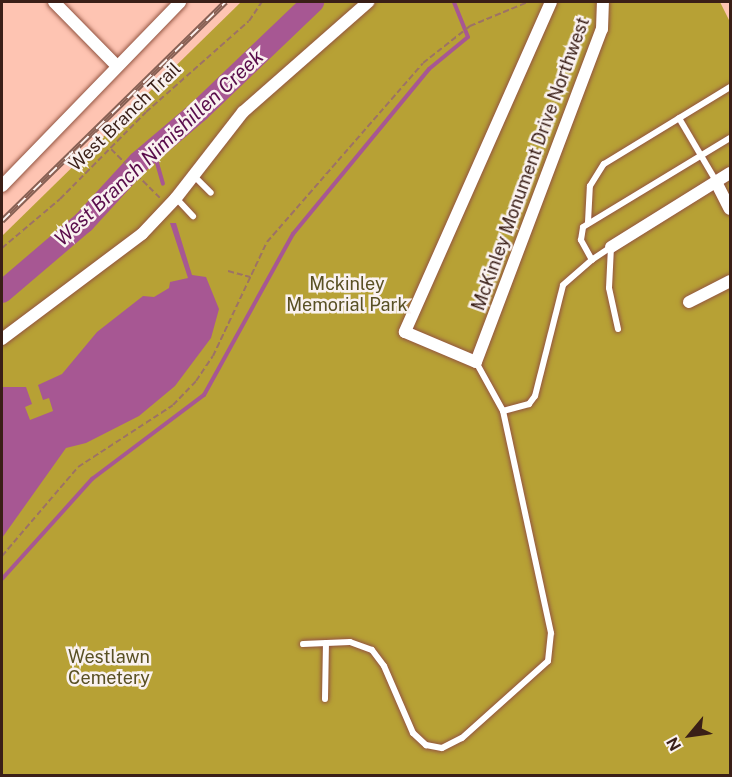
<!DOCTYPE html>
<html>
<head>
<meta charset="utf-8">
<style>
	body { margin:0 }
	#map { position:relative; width:732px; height:777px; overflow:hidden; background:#fec4b2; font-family:"Public Sans",sans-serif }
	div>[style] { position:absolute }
	.green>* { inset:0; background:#b7a135 }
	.water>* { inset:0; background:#a75793 }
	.stream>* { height:4px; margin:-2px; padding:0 2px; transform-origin:2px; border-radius:2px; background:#a75793 }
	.river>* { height:22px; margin:-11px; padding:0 11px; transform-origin:11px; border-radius:11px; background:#a75793 }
	.path>* { height:2px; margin-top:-1px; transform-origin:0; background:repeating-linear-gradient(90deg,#9d7265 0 6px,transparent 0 9px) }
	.roads { filter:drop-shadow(0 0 2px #925340) drop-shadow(0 0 2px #925340) }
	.lane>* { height:6px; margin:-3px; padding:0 3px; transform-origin:3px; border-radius:3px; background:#fff }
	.street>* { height:12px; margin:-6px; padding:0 6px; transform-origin:6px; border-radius:6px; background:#fff }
	.rail>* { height:6px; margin-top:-3px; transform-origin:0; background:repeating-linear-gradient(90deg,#faf2f0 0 11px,#876054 0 22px); box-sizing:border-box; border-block:2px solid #876054 }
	span { translate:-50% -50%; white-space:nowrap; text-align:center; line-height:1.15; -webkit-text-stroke:5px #faf2f0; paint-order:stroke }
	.street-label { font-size:18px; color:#3a1f17 }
	.park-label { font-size:18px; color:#595024 }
	.water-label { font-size:20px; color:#590c4b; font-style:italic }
	.frame { position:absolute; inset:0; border:3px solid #3a1f17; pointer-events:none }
	.north { position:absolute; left:660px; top:705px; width:60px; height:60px; -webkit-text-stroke:4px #faf2f0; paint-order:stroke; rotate:241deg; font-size:16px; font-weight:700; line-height:24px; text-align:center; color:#3a1f17 }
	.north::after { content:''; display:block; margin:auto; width:21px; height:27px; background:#3a1f17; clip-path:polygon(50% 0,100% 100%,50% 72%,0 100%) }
</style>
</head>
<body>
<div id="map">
	<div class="green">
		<i style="clip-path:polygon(241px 2px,720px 2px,730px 22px,730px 775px,2px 776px,2px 236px)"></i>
	</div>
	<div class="water">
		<i style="clip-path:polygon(170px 223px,176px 223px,192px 275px,206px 277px,219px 309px,211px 338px,175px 386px,139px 416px,86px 443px,66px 448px,2px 538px,2px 387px,26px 387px,32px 404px,25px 407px,30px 420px,53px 411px,49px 398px,43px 400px,38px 385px,62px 374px,97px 332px,143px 296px,154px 297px,169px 288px,170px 282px,188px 278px)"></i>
	</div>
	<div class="stream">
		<i style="left:153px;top:149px;width:36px;rotate:74deg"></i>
		<i style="left:2px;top:579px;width:135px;rotate:-48deg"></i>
		<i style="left:92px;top:479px;width:140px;rotate:-36.9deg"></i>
		<i style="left:204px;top:395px;width:184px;rotate:-61.1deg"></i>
		<i style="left:293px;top:234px;width:214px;rotate:-50.5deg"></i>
		<i style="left:429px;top:69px;width:50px;rotate:-39.4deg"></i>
		<i style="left:468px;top:37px;width:38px;rotate:-112deg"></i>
	</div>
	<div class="river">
		<i style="left:2px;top:292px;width:108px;rotate:-40.5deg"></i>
		<i style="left:84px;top:222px;width:81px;rotate:-47.5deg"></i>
		<i style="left:139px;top:162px;width:79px;rotate:-40.4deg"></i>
		<i style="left:199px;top:111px;width:158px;rotate:-43.7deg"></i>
	</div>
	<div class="path">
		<i style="left:111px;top:149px;width:69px;rotate:45deg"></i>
		<i style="left:2px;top:248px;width:76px;rotate:-40.2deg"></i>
		<i style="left:60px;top:199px;width:122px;rotate:-45.3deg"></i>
		<i style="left:146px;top:112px;width:137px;rotate:-41.5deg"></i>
		<i style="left:249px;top:21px;width:23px;rotate:-56deg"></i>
		<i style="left:228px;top:271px;width:23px;rotate:15deg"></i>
		<i style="left:2px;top:556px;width:117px;rotate:-49.5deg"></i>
		<i style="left:78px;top:467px;width:113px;rotate:-33.1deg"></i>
		<i style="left:173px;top:405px;width:33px;rotate:-46deg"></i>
		<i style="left:196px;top:381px;width:30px;rotate:-56deg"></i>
		<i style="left:213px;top:356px;width:126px;rotate:-64.7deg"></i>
		<i style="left:267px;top:242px;width:237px;rotate:-48.9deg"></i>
		<i style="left:423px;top:63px;width:60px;rotate:-38.2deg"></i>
		<i style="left:470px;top:26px;width:63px;rotate:-22.5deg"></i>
	</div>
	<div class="roads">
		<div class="lane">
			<i style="left:679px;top:118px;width:73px;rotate:59.6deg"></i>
			<i style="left:193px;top:175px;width:25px;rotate:45deg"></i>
			<i style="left:176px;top:198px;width:25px;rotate:47deg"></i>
			<i style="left:588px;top:222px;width:36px;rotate:-87deg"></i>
			<i style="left:590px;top:186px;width:26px;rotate:-58deg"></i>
			<i style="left:604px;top:164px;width:148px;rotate:-31.4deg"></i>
			<i style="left:611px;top:247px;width:23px;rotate:146deg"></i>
			<i style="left:592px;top:260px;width:23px;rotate:-119deg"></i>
			<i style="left:581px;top:240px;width:13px;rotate:-81deg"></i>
			<i style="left:583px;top:227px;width:172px;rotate:-31.2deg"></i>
			<i style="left:611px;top:247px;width:41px;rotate:92.8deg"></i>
			<i style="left:609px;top:288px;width:42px;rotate:77.6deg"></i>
			<i style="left:476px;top:362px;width:56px;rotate:61.1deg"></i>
			<i style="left:503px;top:411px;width:27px;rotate:-15deg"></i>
			<i style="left:529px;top:404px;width:10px;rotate:-53deg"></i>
			<i style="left:535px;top:396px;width:114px;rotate:-75.8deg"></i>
			<i style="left:563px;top:285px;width:38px;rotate:-41deg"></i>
			<i style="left:303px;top:644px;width:47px;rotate:-2.4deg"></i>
			<i style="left:350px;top:642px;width:23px;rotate:20deg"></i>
			<i style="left:372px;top:650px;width:20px;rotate:53deg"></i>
			<i style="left:384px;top:666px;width:73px;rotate:66.6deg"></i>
			<i style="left:413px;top:733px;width:18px;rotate:43deg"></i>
			<i style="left:426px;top:745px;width:16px;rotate:11deg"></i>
			<i style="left:442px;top:748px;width:22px;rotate:-27deg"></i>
			<i style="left:462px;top:738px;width:115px;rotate:-41.8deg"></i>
			<i style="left:548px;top:661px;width:28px;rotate:-84deg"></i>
			<i style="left:551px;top:633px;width:227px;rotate:-102.2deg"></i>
			<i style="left:325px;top:699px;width:56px;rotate:-89deg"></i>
		</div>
		<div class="street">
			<i style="left:54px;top:2px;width:88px;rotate:45.5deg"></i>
			<i style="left:551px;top:2px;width:361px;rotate:113.9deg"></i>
			<i style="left:405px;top:332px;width:77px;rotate:22.9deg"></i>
			<i style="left:476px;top:362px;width:356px;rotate:-69.3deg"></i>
			<i style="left:602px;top:29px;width:27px;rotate:-88deg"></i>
			<i style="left:716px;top:182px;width:30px;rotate:63deg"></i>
			<i style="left:2px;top:186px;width:256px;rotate:-45.9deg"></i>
			<i style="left:611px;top:247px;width:140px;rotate:-31.9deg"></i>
			<i style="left:689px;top:302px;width:46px;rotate:-27.1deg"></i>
			<i style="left:2px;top:339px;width:175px;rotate:-36.9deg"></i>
			<i style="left:142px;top:234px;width:50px;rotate:-46.6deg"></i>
			<i style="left:176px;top:198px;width:109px;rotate:-52.1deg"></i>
			<i style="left:243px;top:112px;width:167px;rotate:-41.3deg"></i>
		</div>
	</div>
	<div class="rail">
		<i style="left:2px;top:221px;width:313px;rotate:-44.4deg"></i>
	</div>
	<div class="street-label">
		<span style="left:125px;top:117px;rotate:-44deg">West Branch Trail</span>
		<span style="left:531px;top:164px;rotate:-70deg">McKinley Monument Drive Northwest</span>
	</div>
	<div class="park-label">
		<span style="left:347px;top:295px">Mckinley<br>Memorial Park</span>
		<span style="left:109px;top:668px">Westlawn<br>Cemetery</span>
	</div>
	<div class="water-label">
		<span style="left:159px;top:148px;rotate:-43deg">West Branch Nimishillen Creek</span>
	</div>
	<div class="frame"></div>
	<div class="north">N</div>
</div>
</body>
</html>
